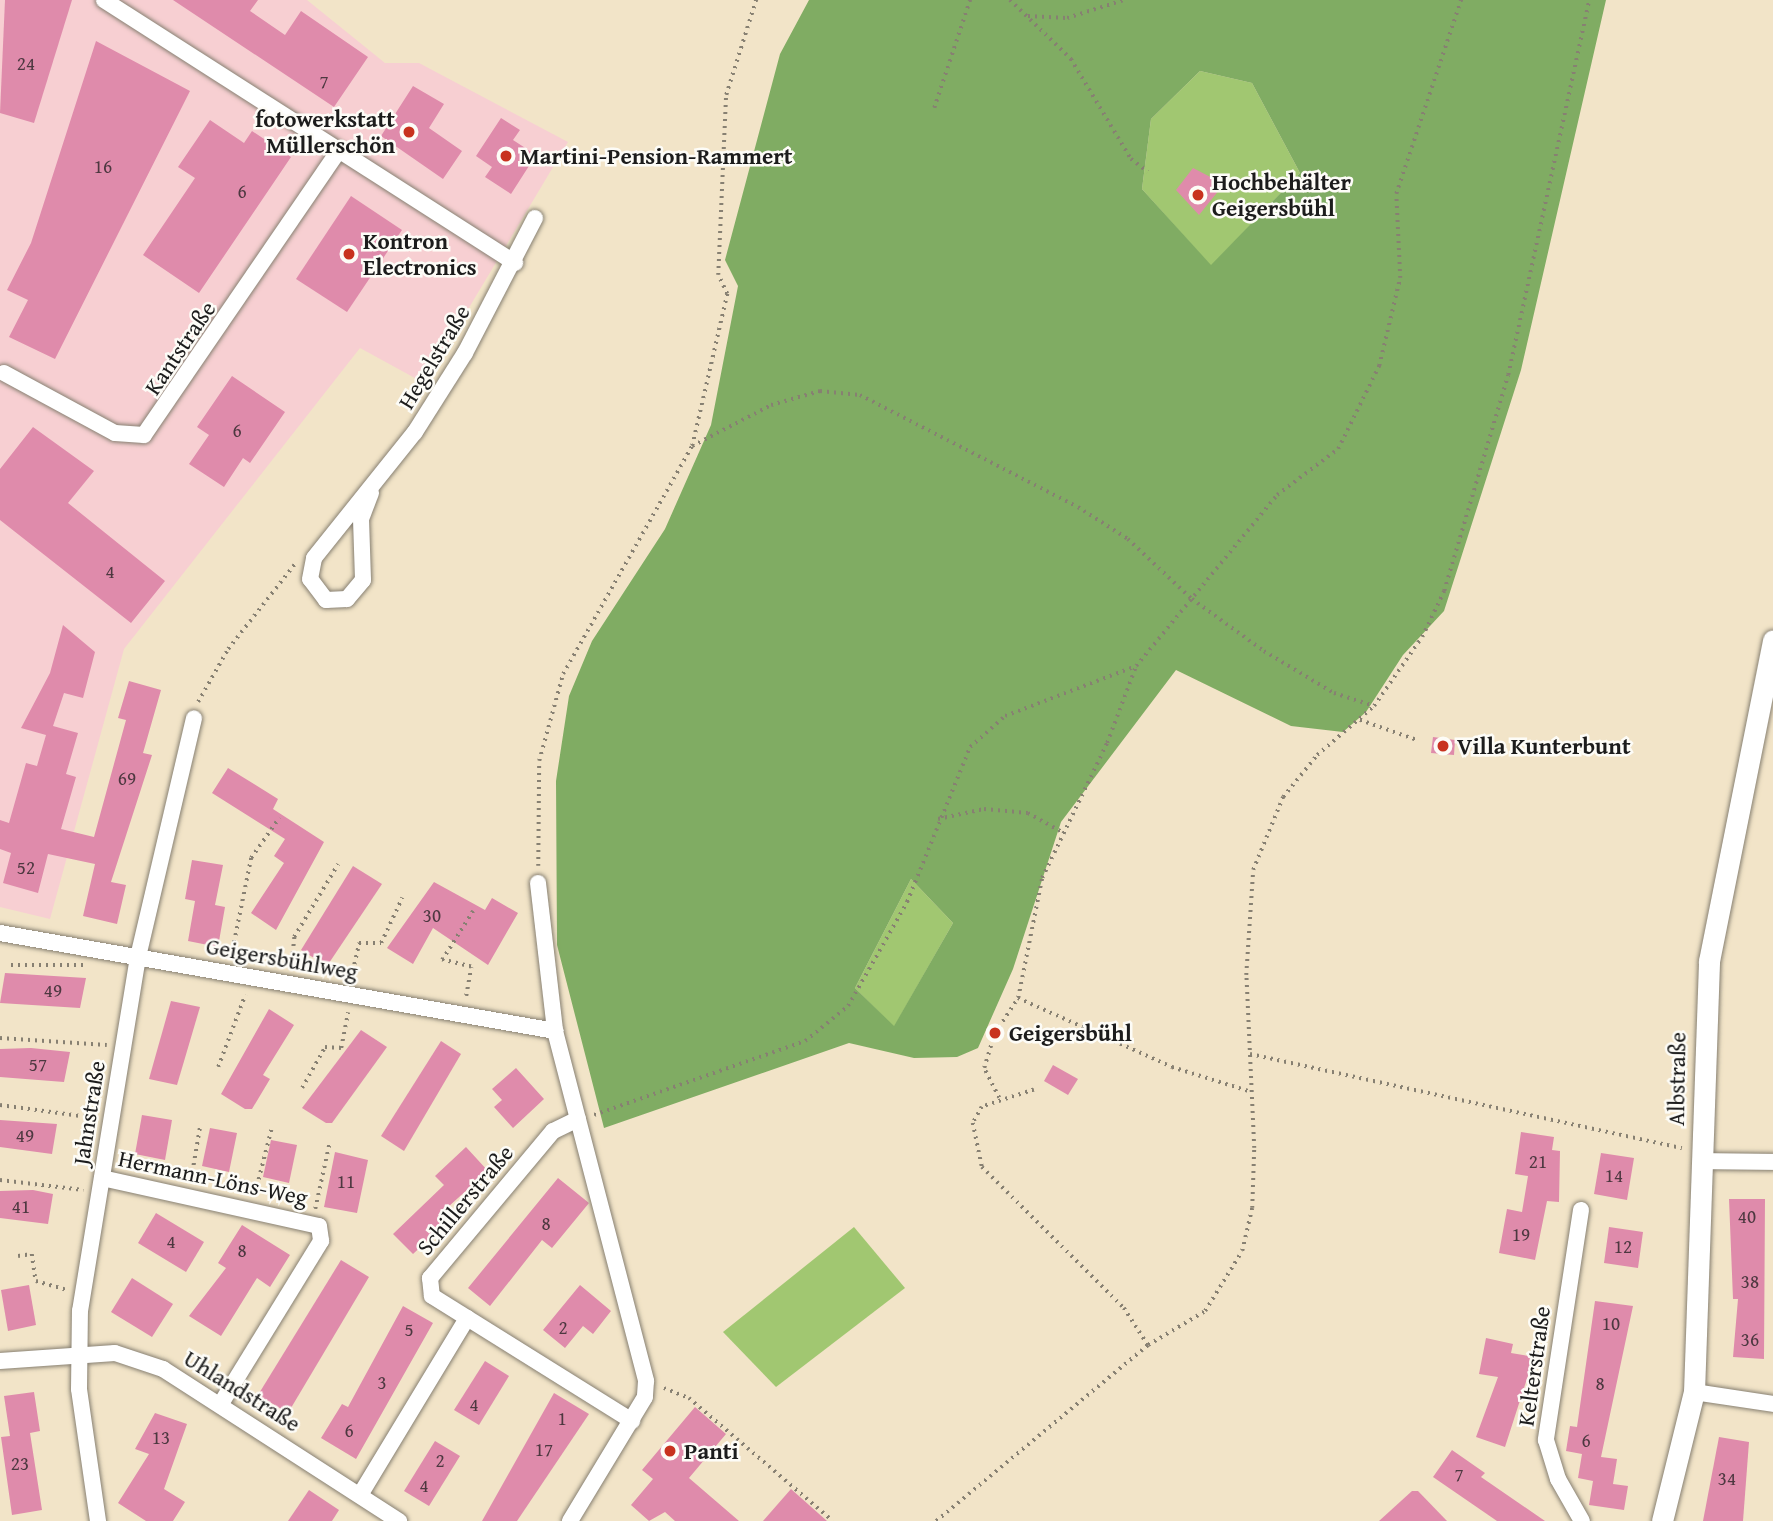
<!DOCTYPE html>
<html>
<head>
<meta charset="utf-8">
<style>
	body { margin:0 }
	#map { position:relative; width:1773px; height:1521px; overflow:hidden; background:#f2e4c8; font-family:"Gentium Book Plus",serif }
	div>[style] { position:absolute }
	.built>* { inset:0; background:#f7cfd2 }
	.green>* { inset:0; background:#a1c771 }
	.forest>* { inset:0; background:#80ac63 }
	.building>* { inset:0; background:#df8bab }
	.path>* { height:3.5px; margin-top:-1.75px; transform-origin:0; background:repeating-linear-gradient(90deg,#878072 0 2px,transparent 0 7px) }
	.roads { filter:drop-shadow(0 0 2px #878072) drop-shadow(0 0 2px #878072) }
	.minor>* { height:16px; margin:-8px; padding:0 8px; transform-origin:8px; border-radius:8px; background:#fff }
	.tertiary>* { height:21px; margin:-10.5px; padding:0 10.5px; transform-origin:10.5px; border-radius:10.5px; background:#fff }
	.dots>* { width:19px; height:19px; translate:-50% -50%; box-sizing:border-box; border:4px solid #fdfcf7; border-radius:50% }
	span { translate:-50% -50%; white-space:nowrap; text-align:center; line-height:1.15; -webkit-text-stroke:5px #fdfcf7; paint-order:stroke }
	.number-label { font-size:19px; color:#4d3840 }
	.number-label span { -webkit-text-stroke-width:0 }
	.poi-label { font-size:23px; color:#1c1c1c; font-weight:700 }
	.right { translate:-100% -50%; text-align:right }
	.left { translate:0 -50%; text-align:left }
	.street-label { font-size:23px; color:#1c1c1c }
</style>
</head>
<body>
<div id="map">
	<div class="built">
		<i style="clip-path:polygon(0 0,307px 0,385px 63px,419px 63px,568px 142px,424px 383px,360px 348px,124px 649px,50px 919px,0 907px)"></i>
	</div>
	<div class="green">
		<i style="clip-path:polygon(1200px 71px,1252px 83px,1300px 173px,1211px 266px,1142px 189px,1151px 119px)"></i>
		<i style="clip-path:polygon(911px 879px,953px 923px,894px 1027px,855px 988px)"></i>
		<i style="clip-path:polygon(854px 1227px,905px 1288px,776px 1387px,723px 1332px)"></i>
	</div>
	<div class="forest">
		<i style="clip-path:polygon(evenodd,809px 0,1606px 0,1521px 370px,1444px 611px,1403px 655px,1366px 712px,1343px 732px,1291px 726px,1176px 670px,1061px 822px,1013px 969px,978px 1048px,957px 1057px,914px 1058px,849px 1043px,604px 1128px,557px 945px,556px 781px,569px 696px,592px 641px,665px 529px,711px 425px,738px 286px,725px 260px,780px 54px,809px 0,1200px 71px,1252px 83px,1300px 173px,1211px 265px,1142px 189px,1151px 119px,1200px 71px,809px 0,911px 879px,953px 923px,894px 1026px,855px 988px,911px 879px)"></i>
	</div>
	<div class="building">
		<i style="clip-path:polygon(5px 0,72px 0,34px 123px,0 113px)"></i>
		<i style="clip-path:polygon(173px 0,258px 0,250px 11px,285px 35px,301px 11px,368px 57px,334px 107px)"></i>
		<i style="clip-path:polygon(96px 41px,190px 91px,55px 359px,9px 337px,28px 300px,7px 290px,31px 243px)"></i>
		<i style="clip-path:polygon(413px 86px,444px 104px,429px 128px,462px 151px,443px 179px,381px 136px)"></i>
		<i style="clip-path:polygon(501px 118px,520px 130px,513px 140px,536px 155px,511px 194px,485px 177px,492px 167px,476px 156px)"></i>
		<i style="clip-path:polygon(210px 120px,244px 143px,252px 131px,291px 157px,199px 293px,143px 255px,195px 178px,178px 167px)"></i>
		<i style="clip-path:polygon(1193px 168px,1224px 184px,1199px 215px,1176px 190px)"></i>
		<i style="clip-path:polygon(351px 196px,402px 230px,347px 312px,296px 279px)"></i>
		<i style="clip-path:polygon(232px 376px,285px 412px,250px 463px,243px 458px,224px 487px,189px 464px,209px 435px,197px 427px)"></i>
		<i style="clip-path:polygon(33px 427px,94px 471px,68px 503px,165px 581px,131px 623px,0 520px,0 469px)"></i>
		<i style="clip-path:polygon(63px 625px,95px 652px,83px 698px,64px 693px,53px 726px,78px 733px,66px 774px,76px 777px,61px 829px,94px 837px,126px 720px,118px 718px,129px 681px,161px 690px,143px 753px,152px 755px,111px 882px,126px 885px,117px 924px,83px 916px,95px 864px,48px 854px,38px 893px,3px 883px,11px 853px,0 849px,0 820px,9px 823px,26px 763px,37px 766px,46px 735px,21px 728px,50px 673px)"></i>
		<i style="clip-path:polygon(1433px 737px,1455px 740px,1454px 755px,1431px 753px)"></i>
		<i style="clip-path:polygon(228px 768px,278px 799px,273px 809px,324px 842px,276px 930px,251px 913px,284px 863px,274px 856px,285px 839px,212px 793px)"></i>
		<i style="clip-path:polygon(192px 860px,223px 865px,215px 905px,225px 907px,218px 947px,188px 941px,195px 901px,185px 899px)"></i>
		<i style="clip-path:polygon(353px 866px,382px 884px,327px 966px,301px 950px)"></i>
		<i style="clip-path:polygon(434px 882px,485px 910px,492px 898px,518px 913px,488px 965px,433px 928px,413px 964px,387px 948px)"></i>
		<i style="clip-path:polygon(5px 973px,86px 978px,80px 1008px,0 1003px)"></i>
		<i style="clip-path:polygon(171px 1001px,200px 1007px,177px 1085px,149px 1079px)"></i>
		<i style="clip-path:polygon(269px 1009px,294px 1025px,263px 1075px,270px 1079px,252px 1109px,245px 1109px,221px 1094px)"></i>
		<i style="clip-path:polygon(361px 1030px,387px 1047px,332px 1123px,326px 1123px,302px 1108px)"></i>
		<i style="clip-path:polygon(441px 1041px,461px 1054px,404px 1151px,381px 1136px)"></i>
		<i style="clip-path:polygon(31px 1048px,70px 1052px,64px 1082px,0 1077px,0 1049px)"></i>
		<i style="clip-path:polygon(1053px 1065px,1078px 1079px,1068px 1095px,1044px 1081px)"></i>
		<i style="clip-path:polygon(516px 1068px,544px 1099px,513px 1128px,494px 1107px,502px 1100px,492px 1089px)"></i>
		<i style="clip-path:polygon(142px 1115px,172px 1120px,165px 1160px,135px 1154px)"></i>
		<i style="clip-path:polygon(0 1120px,57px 1124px,52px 1154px,0 1147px)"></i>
		<i style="clip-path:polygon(210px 1128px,237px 1133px,229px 1172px,202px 1166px)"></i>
		<i style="clip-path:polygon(1521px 1132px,1554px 1137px,1552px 1150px,1560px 1151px,1559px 1202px,1547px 1201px,1535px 1260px,1499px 1253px,1507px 1209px,1522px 1212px,1528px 1176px,1515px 1174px)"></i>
		<i style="clip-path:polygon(271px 1140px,297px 1145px,289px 1183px,263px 1177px)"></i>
		<i style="clip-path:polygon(466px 1147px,488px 1171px,438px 1216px,445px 1224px,413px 1254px,393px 1234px,444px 1185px,435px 1176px)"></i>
		<i style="clip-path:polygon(335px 1152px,368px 1160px,357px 1213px,324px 1207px)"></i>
		<i style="clip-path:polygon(1601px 1153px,1634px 1158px,1627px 1200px,1594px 1194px)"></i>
		<i style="clip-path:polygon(558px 1178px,589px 1203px,552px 1248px,542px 1240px,490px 1306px,468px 1288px)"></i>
		<i style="clip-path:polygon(33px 1190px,53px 1194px,48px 1224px,0 1218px,0 1191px)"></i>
		<i style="clip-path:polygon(1729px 1199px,1765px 1199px,1764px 1359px,1733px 1357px,1738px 1299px,1733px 1299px)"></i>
		<i style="clip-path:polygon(156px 1213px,204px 1242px,186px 1272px,138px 1243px)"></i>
		<i style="clip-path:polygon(242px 1225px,290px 1255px,270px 1287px,257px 1278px,221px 1336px,189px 1316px,226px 1268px,218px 1263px)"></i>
		<i style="clip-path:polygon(1609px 1227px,1643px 1232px,1638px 1268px,1604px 1263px)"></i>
		<i style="clip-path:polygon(341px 1260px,369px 1277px,288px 1413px,258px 1395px)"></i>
		<i style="clip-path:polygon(132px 1278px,173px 1304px,152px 1337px,111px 1312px)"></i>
		<i style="clip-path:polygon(29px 1285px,36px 1325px,8px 1331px,1px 1290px)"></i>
		<i style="clip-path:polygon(580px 1285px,611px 1311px,593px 1334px,583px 1326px,565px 1348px,543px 1330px)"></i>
		<i style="clip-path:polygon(1595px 1301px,1633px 1306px,1601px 1457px,1617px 1459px,1613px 1484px,1628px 1486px,1624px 1510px,1589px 1505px,1593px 1481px,1578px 1478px,1582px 1454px,1566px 1451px,1570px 1426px,1577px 1427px)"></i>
		<i style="clip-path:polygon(403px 1306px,433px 1323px,356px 1459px,321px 1438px,342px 1404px,348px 1407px)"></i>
		<i style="clip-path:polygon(1486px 1338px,1513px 1344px,1511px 1353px,1534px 1357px,1505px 1447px,1476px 1437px,1498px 1377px,1479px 1374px)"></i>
		<i style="clip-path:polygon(485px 1361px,509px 1376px,479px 1425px,454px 1410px)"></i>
		<i style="clip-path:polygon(34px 1392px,40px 1431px,30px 1433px,42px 1510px,12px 1515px,1px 1437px,10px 1436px,4px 1396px)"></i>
		<i style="clip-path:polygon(554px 1393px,589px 1414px,517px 1521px,482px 1521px)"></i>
		<i style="clip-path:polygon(695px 1407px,726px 1434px,689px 1478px,739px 1521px,675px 1521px,665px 1512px,649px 1521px,631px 1505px,653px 1479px,642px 1470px)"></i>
		<i style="clip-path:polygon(155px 1413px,187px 1424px,164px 1489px,185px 1502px,173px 1521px,146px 1521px,118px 1503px,149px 1454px,135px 1449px)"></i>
		<i style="clip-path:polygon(1719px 1437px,1749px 1442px,1743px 1521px,1703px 1521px)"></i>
		<i style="clip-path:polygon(435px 1441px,460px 1456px,429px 1506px,404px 1491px)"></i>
		<i style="clip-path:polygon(1452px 1450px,1485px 1473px,1481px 1477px,1545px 1521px,1497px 1521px,1433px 1477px)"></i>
		<i style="clip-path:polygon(791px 1489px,827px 1521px,763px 1521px)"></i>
		<i style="clip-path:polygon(309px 1490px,339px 1510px,332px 1521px,288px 1521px)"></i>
		<i style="clip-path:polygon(1412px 1491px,1418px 1491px,1447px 1521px,1379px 1521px)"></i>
	</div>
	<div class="path">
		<i style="left:1010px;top:0;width:85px;rotate:44deg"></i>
		<i style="left:1071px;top:59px;width:117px;rotate:59deg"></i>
		<i style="left:1131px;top:159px;width:21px;rotate:37deg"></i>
		<i style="left:1028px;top:16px;width:39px;rotate:3deg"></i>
		<i style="left:1067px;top:18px;width:60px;rotate:-17.5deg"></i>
		<i style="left:934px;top:108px;width:114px;rotate:-71.6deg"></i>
		<i style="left:692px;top:446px;width:89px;rotate:-27.4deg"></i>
		<i style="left:771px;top:405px;width:51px;rotate:-15.9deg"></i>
		<i style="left:820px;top:391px;width:40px;rotate:5.7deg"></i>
		<i style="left:860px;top:395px;width:245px;rotate:27.2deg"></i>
		<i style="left:1078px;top:507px;width:59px;rotate:32.6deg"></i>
		<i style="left:1128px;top:539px;width:88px;rotate:43.2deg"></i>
		<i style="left:1192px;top:599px;width:89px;rotate:35.8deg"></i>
		<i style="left:1264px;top:651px;width:82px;rotate:31deg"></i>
		<i style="left:1334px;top:693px;width:42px;rotate:18deg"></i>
		<i style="left:198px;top:702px;width:61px;rotate:-60.5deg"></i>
		<i style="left:228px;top:649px;width:108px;rotate:-51.8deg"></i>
		<i style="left:1360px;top:720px;width:60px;rotate:19.3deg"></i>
		<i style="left:938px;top:819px;width:47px;rotate:-12.3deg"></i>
		<i style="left:984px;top:809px;width:44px;rotate:5.2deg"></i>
		<i style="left:1028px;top:813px;width:39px;rotate:29deg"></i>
		<i style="left:538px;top:866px;width:105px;rotate:-89.5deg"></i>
		<i style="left:539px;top:761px;width:90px;rotate:-74.6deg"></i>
		<i style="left:563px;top:674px;width:262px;rotate:-60.5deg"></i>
		<i style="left:692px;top:446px;width:156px;rotate:-77deg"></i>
		<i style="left:727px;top:294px;width:21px;rotate:-115deg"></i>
		<i style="left:718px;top:275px;width:180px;rotate:-87.5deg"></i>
		<i style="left:726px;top:95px;width:100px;rotate:-72.5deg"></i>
		<i style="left:231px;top:956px;width:100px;rotate:-78.5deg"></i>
		<i style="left:251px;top:858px;width:49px;rotate:-55deg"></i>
		<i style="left:11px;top:965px;width:72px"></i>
		<i style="left:291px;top:967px;width:30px;rotate:-84deg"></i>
		<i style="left:294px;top:937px;width:85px;rotate:-58.9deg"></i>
		<i style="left:351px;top:978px;width:36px;rotate:-77deg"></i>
		<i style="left:359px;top:943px;width:22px"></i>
		<i style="left:381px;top:943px;width:50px;rotate:-65deg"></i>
		<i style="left:466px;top:996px;width:29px;rotate:-80deg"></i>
		<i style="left:471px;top:967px;width:30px;rotate:-166deg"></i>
		<i style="left:442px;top:960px;width:58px;rotate:-57.7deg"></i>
		<i style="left:1018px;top:998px;width:169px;rotate:24.1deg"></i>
		<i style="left:1172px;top:1067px;width:84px;rotate:17.4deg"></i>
		<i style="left:0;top:1038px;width:107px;rotate:3.7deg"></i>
		<i style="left:1250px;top:1054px;width:442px;rotate:12.3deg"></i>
		<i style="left:218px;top:1067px;width:77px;rotate:-69.4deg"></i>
		<i style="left:302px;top:1088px;width:47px;rotate:-60.7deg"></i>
		<i style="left:325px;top:1047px;width:16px;rotate:4deg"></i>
		<i style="left:341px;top:1048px;width:36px;rotate:-79deg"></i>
		<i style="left:1034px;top:1090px;width:55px;rotate:161.9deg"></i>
		<i style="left:982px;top:1107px;width:18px;rotate:119deg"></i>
		<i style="left:973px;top:1123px;width:45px;rotate:78.4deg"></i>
		<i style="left:982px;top:1167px;width:200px;rotate:44.8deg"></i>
		<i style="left:1124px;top:1308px;width:44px;rotate:57deg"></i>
		<i style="left:999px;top:1098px;width:34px;rotate:-117deg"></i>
		<i style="left:984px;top:1068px;width:37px;rotate:-73deg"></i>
		<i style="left:995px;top:1033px;width:42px;rotate:-56.7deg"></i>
		<i style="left:1018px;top:998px;width:122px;rotate:-78.7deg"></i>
		<i style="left:1042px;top:878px;width:150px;rotate:-64.3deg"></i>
		<i style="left:1107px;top:743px;width:82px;rotate:-69.4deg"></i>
		<i style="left:1136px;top:666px;width:222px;rotate:-50.5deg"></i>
		<i style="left:1277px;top:495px;width:76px;rotate:-37deg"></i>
		<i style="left:1338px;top:449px;width:93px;rotate:-63.7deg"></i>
		<i style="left:1379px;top:366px;width:90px;rotate:-76.6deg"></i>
		<i style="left:1400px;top:278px;width:84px;rotate:-92.7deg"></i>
		<i style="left:1396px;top:194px;width:205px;rotate:-71.5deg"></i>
		<i style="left:0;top:1105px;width:96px;rotate:7.8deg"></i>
		<i style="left:594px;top:1115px;width:224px;rotate:-19.3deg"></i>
		<i style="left:805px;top:1041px;width:55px;rotate:-39.1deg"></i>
		<i style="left:848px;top:1006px;width:120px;rotate:-60.4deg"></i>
		<i style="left:907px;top:902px;width:167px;rotate:-67.9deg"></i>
		<i style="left:970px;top:747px;width:47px;rotate:-41.5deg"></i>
		<i style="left:1005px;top:716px;width:140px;rotate:-20.9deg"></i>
		<i style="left:191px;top:1179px;width:54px;rotate:-80.4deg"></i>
		<i style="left:0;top:1180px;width:84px;rotate:6.9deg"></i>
		<i style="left:255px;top:1193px;width:65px;rotate:-75.7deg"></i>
		<i style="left:315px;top:1209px;width:66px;rotate:-77.7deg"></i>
		<i style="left:18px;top:1256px;width:14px;rotate:-8deg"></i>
		<i style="left:32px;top:1254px;width:27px;rotate:82deg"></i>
		<i style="left:36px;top:1281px;width:32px;rotate:16deg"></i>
		<i style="left:664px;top:1388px;width:27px;rotate:22deg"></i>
		<i style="left:689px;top:1398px;width:189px;rotate:40.5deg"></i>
		<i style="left:936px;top:1521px;width:276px;rotate:-39.7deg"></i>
		<i style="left:1148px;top:1345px;width:66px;rotate:-30.8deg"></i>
		<i style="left:1205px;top:1311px;width:70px;rotate:-58.3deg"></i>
		<i style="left:1242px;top:1251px;width:44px;rotate:-76.9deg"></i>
		<i style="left:1252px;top:1208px;width:60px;rotate:-88.1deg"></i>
		<i style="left:1254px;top:1148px;width:173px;rotate:-92.6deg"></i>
		<i style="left:1246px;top:975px;width:105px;rotate:-86.2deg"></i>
		<i style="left:1253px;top:870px;width:79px;rotate:-67.7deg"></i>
		<i style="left:1283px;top:797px;width:54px;rotate:-51deg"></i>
		<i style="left:1317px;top:755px;width:75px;rotate:-40.7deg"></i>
		<i style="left:1374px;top:706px;width:84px;rotate:-55.2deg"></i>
		<i style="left:1422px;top:637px;width:51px;rotate:-64.4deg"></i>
		<i style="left:1444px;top:591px;width:225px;rotate:-73.5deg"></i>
		<i style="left:1508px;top:375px;width:384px;rotate:-77.8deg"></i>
	</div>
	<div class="roads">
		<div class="minor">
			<i style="left:104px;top:0;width:488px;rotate:32.6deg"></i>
			<i style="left:4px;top:373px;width:126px;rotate:28.4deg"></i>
			<i style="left:115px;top:433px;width:29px;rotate:4deg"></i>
			<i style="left:144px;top:435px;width:342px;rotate:-55.6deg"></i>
			<i style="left:371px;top:493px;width:28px;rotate:111deg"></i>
			<i style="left:361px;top:519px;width:61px;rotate:88.1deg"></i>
			<i style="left:363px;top:580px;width:25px;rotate:130deg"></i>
			<i style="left:347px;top:599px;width:21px;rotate:177deg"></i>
			<i style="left:326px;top:600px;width:26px;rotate:-127deg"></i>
			<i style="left:310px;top:579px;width:21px;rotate:-79deg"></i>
			<i style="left:314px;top:558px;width:161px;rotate:-51.3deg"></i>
			<i style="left:415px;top:432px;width:93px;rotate:-57.7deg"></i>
			<i style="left:465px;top:353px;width:152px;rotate:-62.6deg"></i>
			<i style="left:538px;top:883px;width:149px;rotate:83.4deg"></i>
			<i style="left:555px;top:1031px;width:362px;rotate:75.4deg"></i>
			<i style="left:646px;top:1381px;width:16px;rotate:94deg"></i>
			<i style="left:645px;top:1397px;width:145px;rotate:121.2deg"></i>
			<i style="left:0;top:933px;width:564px;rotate:10.01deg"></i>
			<i style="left:578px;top:1119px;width:28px;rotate:154deg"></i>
			<i style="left:553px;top:1131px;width:192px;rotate:129.9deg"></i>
			<i style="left:430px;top:1278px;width:18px;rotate:84deg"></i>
			<i style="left:432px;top:1296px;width:236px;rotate:32deg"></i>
			<i style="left:1702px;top:1161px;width:71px;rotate:0.8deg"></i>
			<i style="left:102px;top:1178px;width:222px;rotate:12.5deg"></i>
			<i style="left:319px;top:1226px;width:15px;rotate:82deg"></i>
			<i style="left:321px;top:1241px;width:189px;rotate:121.6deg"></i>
			<i style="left:1581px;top:1210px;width:233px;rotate:98.7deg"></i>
			<i style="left:1546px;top:1440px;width:41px;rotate:72.9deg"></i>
			<i style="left:1558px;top:1479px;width:48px;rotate:60.3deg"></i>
			<i style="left:0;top:1361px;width:115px;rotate:-4deg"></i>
			<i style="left:115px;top:1353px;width:51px;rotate:18.4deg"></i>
			<i style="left:163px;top:1369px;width:281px;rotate:32.8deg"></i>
			<i style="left:1694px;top:1392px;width:80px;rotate:8.6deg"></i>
			<i style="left:360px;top:1495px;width:207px;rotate:-58.8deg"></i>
			<i style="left:98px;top:1521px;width:133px;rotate:-98.2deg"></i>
			<i style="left:79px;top:1389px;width:78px;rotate:-89.3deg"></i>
			<i style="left:80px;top:1311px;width:359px;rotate:-80.7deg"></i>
			<i style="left:138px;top:957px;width:245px;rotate:-76.8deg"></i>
		</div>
		<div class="tertiary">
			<i style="left:1662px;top:1521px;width:133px;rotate:-76.1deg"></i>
			<i style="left:1694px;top:1392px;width:431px;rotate:-88deg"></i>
			<i style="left:1709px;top:961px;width:327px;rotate:-78.7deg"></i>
		</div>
	</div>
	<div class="dots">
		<i style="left:409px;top:132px;background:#c8321e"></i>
		<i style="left:506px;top:156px;background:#c8321e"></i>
		<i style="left:1198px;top:195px;background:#c8321e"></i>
		<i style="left:349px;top:254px;background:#c8321e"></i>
		<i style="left:1443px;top:746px;background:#c8321e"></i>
		<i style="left:995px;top:1033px;background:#c8321e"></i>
		<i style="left:670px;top:1451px;background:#c8321e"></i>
	</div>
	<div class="number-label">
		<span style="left:26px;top:64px">24</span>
		<span style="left:324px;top:82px">7</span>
		<span style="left:103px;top:167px">16</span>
		<span style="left:242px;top:192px">6</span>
		<span style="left:237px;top:431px">6</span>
		<span style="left:110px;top:572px">4</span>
		<span style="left:127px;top:779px">69</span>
		<span style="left:26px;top:868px">52</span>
		<span style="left:432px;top:916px">30</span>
		<span style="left:53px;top:991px">49</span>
		<span style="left:38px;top:1065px">57</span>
		<span style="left:25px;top:1136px">49</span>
		<span style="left:1538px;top:1162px">21</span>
		<span style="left:1614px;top:1176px">14</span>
		<span style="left:346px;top:1182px">11</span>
		<span style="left:21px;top:1207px">41</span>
		<span style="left:1747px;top:1217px">40</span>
		<span style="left:546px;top:1224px">8</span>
		<span style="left:1521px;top:1235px">19</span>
		<span style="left:171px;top:1242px">4</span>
		<span style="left:1623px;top:1247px">12</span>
		<span style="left:242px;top:1251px">8</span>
		<span style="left:1750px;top:1282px">38</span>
		<span style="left:1611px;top:1324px">10</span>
		<span style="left:563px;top:1328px">2</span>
		<span style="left:409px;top:1330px">5</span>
		<span style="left:1750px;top:1340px">36</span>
		<span style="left:382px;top:1383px">3</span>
		<span style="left:1600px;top:1384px">8</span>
		<span style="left:474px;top:1405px">4</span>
		<span style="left:562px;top:1419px">1</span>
		<span style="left:349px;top:1431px">6</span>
		<span style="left:161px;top:1438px">13</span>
		<span style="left:1586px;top:1441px">6</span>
		<span style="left:544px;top:1450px">17</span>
		<span style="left:440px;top:1461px">2</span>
		<span style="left:20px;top:1464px">23</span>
		<span style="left:1459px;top:1475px">7</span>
		<span style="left:1727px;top:1479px">34</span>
		<span style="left:424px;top:1486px">4</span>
	</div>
	<div class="poi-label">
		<span class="right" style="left:395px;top:132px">fotowerkstatt<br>Müllerschön</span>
		<span class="left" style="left:520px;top:156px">Martini-Pension-Rammert</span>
		<span class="left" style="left:1212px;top:195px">Hochbehälter<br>Geigersbühl</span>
		<span class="left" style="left:363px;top:254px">Kontron<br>Electronics</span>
		<span class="left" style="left:1457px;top:746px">Villa Kunterbunt</span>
		<span class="left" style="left:1009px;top:1033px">Geigersbühl</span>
		<span class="left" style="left:684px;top:1451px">Panti</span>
	</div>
	<div class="street-label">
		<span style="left:180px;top:348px;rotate:-56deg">Kantstraße</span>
		<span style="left:434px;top:357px;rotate:-59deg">Hegelstraße</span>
		<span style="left:282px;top:959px;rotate:10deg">Geigersbühlweg</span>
		<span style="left:1677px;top:1079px;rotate:-89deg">Albstraße</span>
		<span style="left:89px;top:1113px;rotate:-81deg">Jahnstraße</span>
		<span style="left:213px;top:1178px;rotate:12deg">Hermann-Löns-Weg</span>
		<span style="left:465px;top:1200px;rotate:-50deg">Schillerstraße</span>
		<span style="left:1534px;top:1366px;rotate:-82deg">Kelterstraße</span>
		<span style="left:242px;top:1391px;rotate:32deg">Uhlandstraße</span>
	</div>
</div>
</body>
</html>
